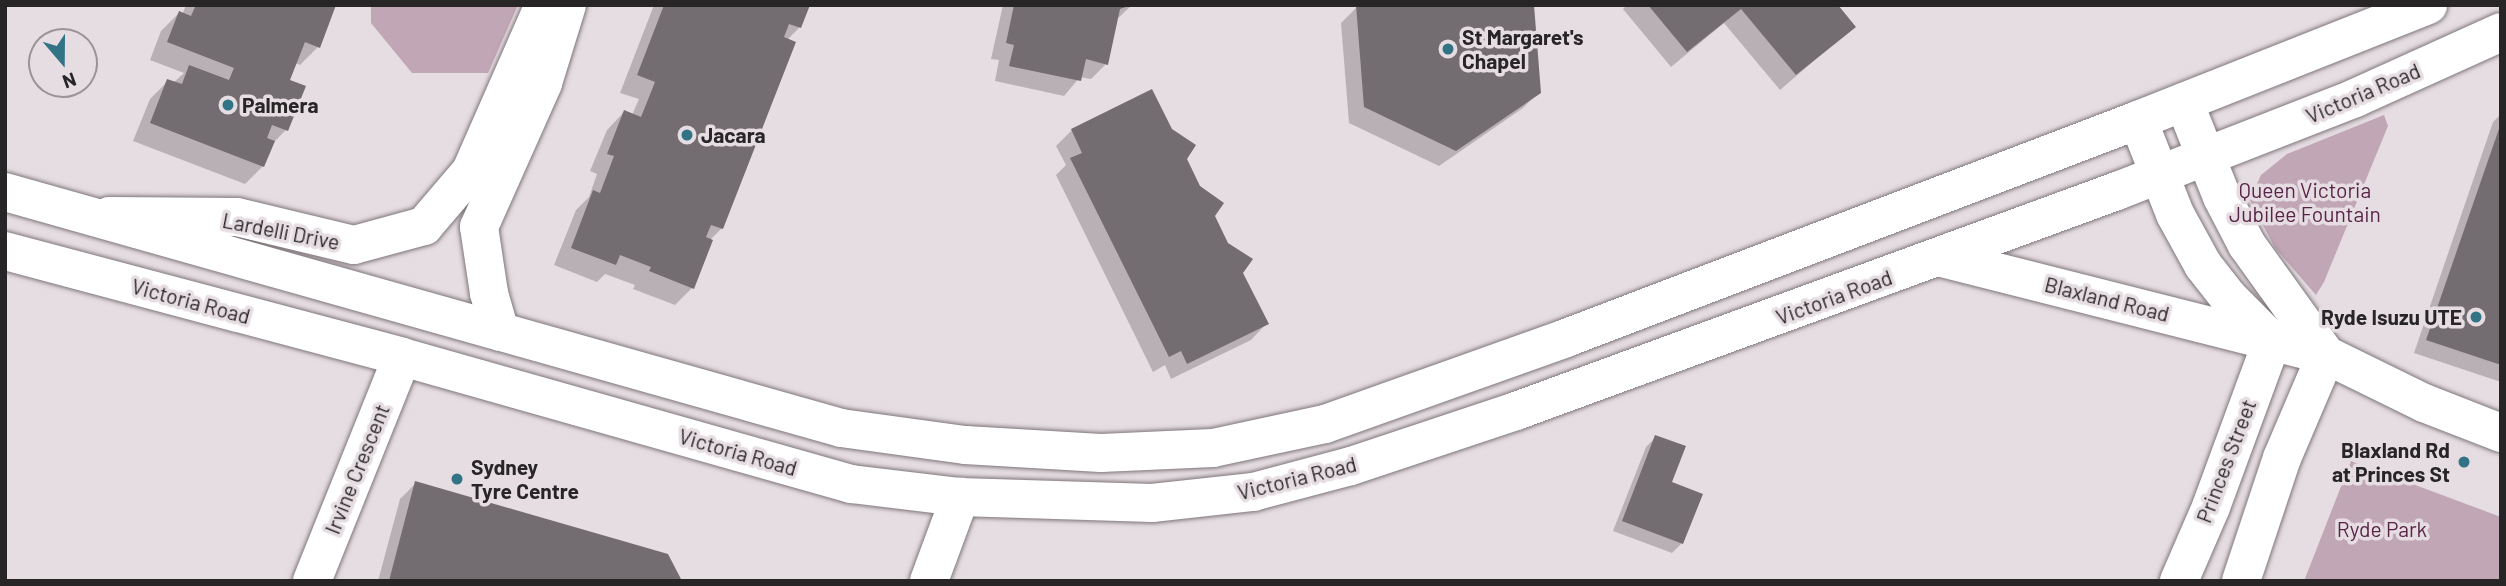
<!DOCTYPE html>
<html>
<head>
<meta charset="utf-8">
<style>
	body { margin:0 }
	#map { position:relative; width:2506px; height:586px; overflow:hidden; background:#e6dde2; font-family:Barlow,sans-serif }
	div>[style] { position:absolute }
	.green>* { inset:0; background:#c1a6b6 }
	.shadow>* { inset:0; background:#0003 }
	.building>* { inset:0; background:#736c70 }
	.roads { filter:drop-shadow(0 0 2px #7e767b) drop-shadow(0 0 2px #7e767b) }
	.minor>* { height:38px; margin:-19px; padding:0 19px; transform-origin:19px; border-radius:19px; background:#fff }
	.tertiary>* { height:38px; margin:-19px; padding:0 19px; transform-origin:19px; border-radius:19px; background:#fff }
	.trunk>* { height:38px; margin:-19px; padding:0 19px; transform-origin:19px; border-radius:19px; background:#fff }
	.dots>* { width:19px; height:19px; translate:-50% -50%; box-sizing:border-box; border:4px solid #e6dde2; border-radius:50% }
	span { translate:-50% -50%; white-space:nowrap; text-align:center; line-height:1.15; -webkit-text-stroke:7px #e6dde2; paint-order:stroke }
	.poi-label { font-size:21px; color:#282527; font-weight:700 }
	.left { translate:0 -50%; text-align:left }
	.right { translate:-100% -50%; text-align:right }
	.street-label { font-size:21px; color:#282527 }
	.park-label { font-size:21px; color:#582548 }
	.frame { position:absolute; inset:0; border:7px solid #282527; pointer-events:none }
	.north { position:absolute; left:28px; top:28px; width:70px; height:70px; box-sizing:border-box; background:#e6dde2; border:2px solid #9a9397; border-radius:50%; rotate:160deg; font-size:19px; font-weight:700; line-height:28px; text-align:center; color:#282527 }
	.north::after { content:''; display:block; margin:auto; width:24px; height:32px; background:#327486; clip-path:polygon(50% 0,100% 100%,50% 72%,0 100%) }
</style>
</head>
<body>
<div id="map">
	<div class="green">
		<i style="clip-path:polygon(371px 5px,518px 5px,488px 73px,412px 73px,371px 23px)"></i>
		<i style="clip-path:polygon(2384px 115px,2388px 126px,2324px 282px,2316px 295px,2275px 248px,2250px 200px,2261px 175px,2287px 154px)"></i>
		<i style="clip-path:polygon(2351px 461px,2501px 517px,2501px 581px,2304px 581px)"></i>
	</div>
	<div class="shadow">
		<i style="clip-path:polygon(186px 5px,332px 5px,318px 47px,300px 65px,295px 63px,287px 81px,286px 130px,271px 145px,263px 166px,245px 184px,133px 141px,150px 99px,168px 81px,173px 83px,184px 73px,150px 60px,161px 31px,179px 13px,182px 15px)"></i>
		<i style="clip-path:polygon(654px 5px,808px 5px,799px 28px,787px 40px,722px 228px,710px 240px,692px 288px,675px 305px,633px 289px,635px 285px,605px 274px,597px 282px,554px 265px,576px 210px,589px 197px,597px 174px,590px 171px,607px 130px,624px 112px,632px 115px,639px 99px,620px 93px)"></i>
		<i style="clip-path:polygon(1003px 5px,1132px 5px,1116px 20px,1106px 64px,1091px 79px,1080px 77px,1064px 96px,995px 81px,999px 60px,991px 59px)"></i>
		<i style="clip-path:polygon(1627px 5px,1836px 5px,1853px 27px,1780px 90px,1724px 23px,1671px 67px,1623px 9px)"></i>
		<i style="clip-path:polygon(1357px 7px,1539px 92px,1523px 108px,1439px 166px,1349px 123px,1341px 23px)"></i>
		<i style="clip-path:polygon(2501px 114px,2501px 382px,2414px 353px,2493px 122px)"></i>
		<i style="clip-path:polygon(1072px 130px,1185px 159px,1266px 324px,1251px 340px,1171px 379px,1165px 365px,1153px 372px,1056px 175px,1066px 165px,1056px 146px)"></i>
		<i style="clip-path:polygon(1656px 437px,1670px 483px,1682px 543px,1672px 553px,1613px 531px,1646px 447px)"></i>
		<i style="clip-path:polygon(416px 483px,680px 581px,378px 581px,400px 499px)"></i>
	</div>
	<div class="building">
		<i style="clip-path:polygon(196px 5px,336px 5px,320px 48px,305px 42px,290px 80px,306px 86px,288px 131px,272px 125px,267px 138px,275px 141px,264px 167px,150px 123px,167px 79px,182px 84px,189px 65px,229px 80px,234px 68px,167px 42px,179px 11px,191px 16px)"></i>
		<i style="clip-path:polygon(664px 5px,810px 5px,801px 28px,789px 24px,784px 37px,796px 42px,723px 229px,711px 225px,706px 237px,713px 240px,694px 289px,649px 271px,651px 267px,620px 255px,616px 265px,571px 248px,593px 190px,600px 193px,614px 156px,607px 154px,624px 110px,641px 117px,655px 82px,637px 75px)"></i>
		<i style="clip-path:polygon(1014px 5px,1129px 5px,1129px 6px,1120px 9px,1108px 65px,1086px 59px,1081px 81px,1009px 66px,1014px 45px,1006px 43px)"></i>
		<i style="clip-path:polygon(1356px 5px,1534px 5px,1541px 93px,1456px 151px,1364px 107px)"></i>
		<i style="clip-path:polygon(1648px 5px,1838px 5px,1856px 27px,1796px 75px,1741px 9px,1687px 52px)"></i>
		<i style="clip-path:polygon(1152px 89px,1172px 129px,1196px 145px,1187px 159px,1200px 186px,1224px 203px,1215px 216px,1228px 243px,1253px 259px,1243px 273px,1269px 324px,1187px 364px,1181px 351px,1169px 357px,1070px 158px,1082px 153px,1071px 129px)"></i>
		<i style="clip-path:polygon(2501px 123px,2501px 365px,2426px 340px)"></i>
		<i style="clip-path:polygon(1655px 435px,1686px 446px,1672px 482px,1703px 494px,1683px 544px,1622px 521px)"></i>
		<i style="clip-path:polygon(415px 481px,668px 554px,682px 581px,389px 581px)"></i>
	</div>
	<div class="roads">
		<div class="minor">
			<i style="left:109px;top:216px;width:128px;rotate:0.4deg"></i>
			<i style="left:237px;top:217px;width:120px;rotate:13.5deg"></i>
			<i style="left:354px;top:245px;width:73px;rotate:-15.2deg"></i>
			<i style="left:424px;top:226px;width:72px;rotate:-49.5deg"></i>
			<i style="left:471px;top:171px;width:181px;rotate:-66.3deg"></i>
			<i style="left:500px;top:332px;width:41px;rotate:-105.8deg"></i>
			<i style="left:489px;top:293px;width:67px;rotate:-98.6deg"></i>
			<i style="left:479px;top:227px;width:158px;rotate:-66deg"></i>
			<i style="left:543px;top:83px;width:82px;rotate:-72.9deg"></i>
			<i style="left:312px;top:581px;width:241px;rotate:-68.1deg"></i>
			<i style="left:929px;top:581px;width:90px;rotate:-69.7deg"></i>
		</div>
		<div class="tertiary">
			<i style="left:2184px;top:102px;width:102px;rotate:68.2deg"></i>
			<i style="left:2222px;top:197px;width:54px;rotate:62.5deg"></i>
			<i style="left:2247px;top:245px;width:135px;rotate:54.3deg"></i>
			<i style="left:2138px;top:120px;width:101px;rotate:68.5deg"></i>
			<i style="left:2175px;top:214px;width:58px;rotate:61.2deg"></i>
			<i style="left:2203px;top:265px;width:41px;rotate:52deg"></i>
			<i style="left:2228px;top:297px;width:62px;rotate:45deg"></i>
			<i style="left:2272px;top:341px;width:177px;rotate:110.2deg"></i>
			<i style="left:2211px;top:507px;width:81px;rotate:113.4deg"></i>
			<i style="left:1942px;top:258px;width:396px;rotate:14.2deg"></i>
			<i style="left:2326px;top:355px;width:109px;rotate:26.1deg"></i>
			<i style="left:2424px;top:403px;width:83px;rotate:21.3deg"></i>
			<i style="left:2241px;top:581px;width:130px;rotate:-71.6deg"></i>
			<i style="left:2282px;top:458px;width:112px;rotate:-66.9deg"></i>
		</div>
		<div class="trunk">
			<i style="left:5px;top:192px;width:869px;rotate:15.76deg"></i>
			<i style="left:841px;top:428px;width:125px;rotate:7.8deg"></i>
			<i style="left:965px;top:445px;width:136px;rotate:3.4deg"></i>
			<i style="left:1101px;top:453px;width:112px;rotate:-2.6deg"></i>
			<i style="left:1213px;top:448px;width:115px;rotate:-12.1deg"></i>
			<i style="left:1325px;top:424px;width:256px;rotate:-19.6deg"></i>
			<i style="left:1566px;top:338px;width:612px;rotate:-20.86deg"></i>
			<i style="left:2138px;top:120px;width:312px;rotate:-21.6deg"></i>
			<i style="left:5px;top:251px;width:411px;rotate:14.9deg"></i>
			<i style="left:402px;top:357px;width:467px;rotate:15.8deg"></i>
			<i style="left:851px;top:484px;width:110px;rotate:6.8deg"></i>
			<i style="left:960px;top:497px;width:192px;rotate:1.8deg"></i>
			<i style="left:1152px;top:503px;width:102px;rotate:-6.2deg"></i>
			<i style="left:1253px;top:492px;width:101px;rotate:-14.9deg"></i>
			<i style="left:1351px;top:466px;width:174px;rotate:-18.4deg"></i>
			<i style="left:1516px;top:411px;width:640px;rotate:-20.11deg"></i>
			<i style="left:2117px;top:191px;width:256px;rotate:-21.3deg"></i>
			<i style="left:2355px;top:98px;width:160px;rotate:-24.3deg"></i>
		</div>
	</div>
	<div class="dots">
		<i style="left:1448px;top:49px;background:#327486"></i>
		<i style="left:228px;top:105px;background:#327486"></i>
		<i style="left:687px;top:135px;background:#327486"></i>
		<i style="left:2476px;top:317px;background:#327486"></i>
		<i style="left:2464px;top:462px;background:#327486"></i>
		<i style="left:457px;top:479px;background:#327486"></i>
	</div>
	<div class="poi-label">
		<span class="left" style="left:1462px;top:49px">St Margaret's<br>Chapel</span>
		<span class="left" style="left:242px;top:105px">Palmera</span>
		<span class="left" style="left:701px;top:135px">Jacara</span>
		<span class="right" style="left:2462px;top:317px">Ryde Isuzu UTE</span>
		<span class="right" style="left:2450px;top:462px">Blaxland Rd<br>at Princes St</span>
		<span class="left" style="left:471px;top:479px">Sydney<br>Tyre Centre</span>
	</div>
	<div class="street-label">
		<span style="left:2363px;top:93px;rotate:-23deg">Victoria Road</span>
		<span style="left:281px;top:231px;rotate:11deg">Lardelli Drive</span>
		<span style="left:1834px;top:297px;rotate:-20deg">Victoria Road</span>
		<span style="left:2107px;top:299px;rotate:14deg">Blaxland Road</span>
		<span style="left:191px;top:301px;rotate:15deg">Victoria Road</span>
		<span style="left:738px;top:452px;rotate:16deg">Victoria Road</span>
		<span style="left:2226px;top:461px;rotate:-69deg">Princes Street</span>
		<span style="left:357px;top:469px;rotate:-68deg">Irvine Crescent</span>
		<span style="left:1297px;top:478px;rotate:-14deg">Victoria Road</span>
	</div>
	<div class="park-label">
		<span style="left:2305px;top:202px">Queen Victoria<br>Jubilee Fountain</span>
		<span style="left:2382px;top:529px">Ryde Park</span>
	</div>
	<div class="frame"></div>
	<div class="north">N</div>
</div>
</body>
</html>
